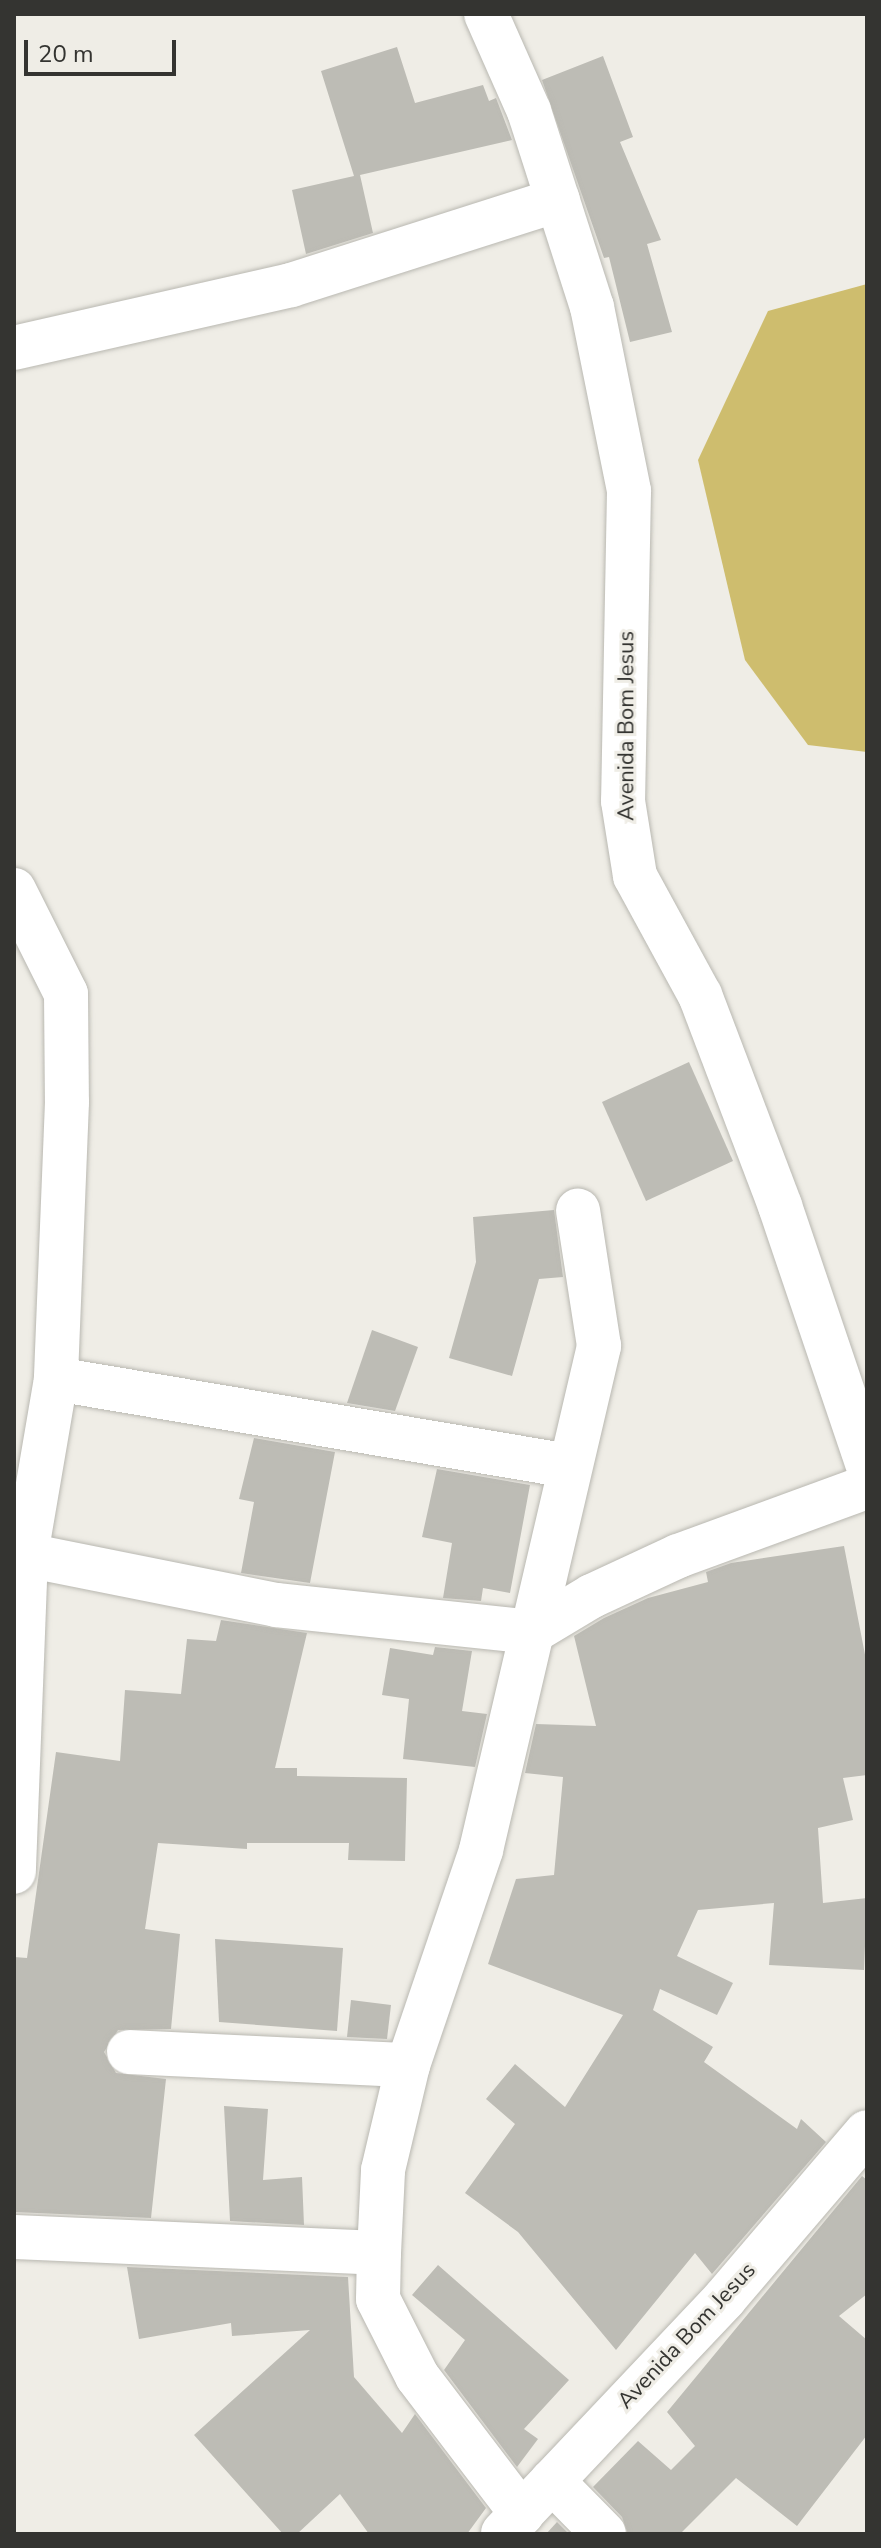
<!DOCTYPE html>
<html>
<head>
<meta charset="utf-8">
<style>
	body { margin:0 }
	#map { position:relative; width:881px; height:2548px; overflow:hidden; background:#efede6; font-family:"Nunito Sans",sans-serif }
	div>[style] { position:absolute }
	.forest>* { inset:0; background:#cebd6e }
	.building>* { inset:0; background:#bdbcb5 }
	.roads { filter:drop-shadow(0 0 2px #b9b8b1) drop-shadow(0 0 2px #b9b8b1) }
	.minor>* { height:44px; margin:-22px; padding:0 22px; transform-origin:22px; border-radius:22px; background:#fff }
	span { translate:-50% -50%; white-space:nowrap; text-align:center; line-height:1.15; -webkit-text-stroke:6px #efede6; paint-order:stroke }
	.street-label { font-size:22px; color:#343431 }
	.frame { position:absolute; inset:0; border:16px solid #343431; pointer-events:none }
	.scale { position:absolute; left:24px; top:40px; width:152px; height:36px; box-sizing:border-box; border:4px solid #343431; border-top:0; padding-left:10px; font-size:24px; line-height:28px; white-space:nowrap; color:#343431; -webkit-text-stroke:6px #efede6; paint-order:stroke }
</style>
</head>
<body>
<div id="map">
	<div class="forest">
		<i style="clip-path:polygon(867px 284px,867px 752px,808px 745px,745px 660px,698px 460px,768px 311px)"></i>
	</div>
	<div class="building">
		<i style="clip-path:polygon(397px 47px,415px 103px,483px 85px,489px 101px,496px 98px,512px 140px,360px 175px,373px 233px,306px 254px,292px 190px,354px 176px,321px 71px)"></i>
		<i style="clip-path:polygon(603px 56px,633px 137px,620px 142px,661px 240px,647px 244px,672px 332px,630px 342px,609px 257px,604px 258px,542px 80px)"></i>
		<i style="clip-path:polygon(689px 1062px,733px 1161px,646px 1201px,602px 1102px)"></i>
		<i style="clip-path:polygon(554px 1210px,563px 1277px,539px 1279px,512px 1376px,449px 1358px,476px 1262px,473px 1217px)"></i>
		<i style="clip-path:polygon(372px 1330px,418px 1347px,395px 1411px,347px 1403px)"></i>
		<i style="clip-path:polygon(254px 1438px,335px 1452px,310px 1583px,241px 1573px,254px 1502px,239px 1499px)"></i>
		<i style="clip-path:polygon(437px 1469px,530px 1485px,510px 1593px,483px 1588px,481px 1601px,443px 1598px,452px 1543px,422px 1537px)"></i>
		<i style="clip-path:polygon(844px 1546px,867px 1665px,867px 1775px,843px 1778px,853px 1820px,818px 1828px,823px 1903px,867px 1898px,864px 1970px,769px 1965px,774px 1903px,698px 1910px,677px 1956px,733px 1983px,717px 2015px,660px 1989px,653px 2010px,713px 2047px,704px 2062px,797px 2129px,801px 2119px,826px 2142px,712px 2274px,695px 2253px,616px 2350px,518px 2232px,465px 2193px,515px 2124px,486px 2099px,515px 2064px,565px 2107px,623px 2015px,488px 1964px,516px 1879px,554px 1875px,563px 1777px,525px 1773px,536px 1724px,596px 1726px,574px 1636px,604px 1618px,648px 1598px,708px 1582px,706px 1572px,731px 1563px)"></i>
		<i style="clip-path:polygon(221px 1620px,307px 1633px,275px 1768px,297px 1768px,297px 1776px,407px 1778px,405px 1861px,348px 1860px,349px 1843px,247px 1843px,247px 1849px,158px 1843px,145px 1929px,180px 1934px,171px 2029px,118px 2030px,104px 2052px,116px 2073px,166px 2079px,151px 2218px,14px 2212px,14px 1957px,27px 1958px,56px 1752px,120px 1761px,125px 1690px,181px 1694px,187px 1639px,216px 1641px)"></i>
		<i style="clip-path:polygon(435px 1647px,472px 1651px,462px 1711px,487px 1714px,475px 1767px,403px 1759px,409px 1699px,382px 1695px,390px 1648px,433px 1655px)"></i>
		<i style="clip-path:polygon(215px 1939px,343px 1948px,337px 2031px,219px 2022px)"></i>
		<i style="clip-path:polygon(351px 2000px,391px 2005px,387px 2039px,347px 2037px)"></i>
		<i style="clip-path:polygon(224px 2106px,268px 2109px,263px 2180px,302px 2177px,304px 2225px,230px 2221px)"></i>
		<i style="clip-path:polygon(862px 2176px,867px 2180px,867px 2294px,839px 2316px,867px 2340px,867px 2435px,797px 2526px,736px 2478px,680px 2534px,628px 2534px,622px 2517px,593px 2487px,638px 2441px,671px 2470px,695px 2446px,667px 2412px)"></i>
		<i style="clip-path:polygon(438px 2265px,569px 2380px,524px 2429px,538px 2439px,517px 2467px,444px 2370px,465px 2340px,412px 2295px)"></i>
		<i style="clip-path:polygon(127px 2267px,348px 2277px,354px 2377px,402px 2433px,415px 2414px,486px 2508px,467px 2534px,369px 2534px,340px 2494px,297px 2534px,283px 2534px,194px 2435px,310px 2330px,232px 2336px,231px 2323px,139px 2339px)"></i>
		<i style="clip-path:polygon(557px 2522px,569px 2534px,546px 2534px)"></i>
	</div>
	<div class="roads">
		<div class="minor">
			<i style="left:486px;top:14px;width:106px;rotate:66.1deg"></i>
			<i style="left:529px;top:111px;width:206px;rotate:72.2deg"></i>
			<i style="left:592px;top:307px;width:188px;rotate:78.6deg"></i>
			<i style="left:629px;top:491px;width:310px;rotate:91.1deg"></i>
			<i style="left:623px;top:801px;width:76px;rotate:80.9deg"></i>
			<i style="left:635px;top:876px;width:136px;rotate:61.4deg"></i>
			<i style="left:700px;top:995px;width:226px;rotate:69.2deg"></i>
			<i style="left:780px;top:1206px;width:271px;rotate:71.3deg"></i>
			<i style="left:14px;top:348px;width:284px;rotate:-12.8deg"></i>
			<i style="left:291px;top:285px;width:280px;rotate:-17.7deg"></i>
			<i style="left:14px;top:890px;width:116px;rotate:63.4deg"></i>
			<i style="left:66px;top:994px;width:108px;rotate:89.5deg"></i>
			<i style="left:67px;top:1102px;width:277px;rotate:92.3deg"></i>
			<i style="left:56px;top:1379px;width:179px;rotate:99.7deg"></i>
			<i style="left:26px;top:1555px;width:317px;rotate:92.2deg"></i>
			<i style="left:56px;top:1379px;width:520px;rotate:9.63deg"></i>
			<i style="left:26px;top:1555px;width:255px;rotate:11.3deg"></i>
			<i style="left:276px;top:1605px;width:257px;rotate:6deg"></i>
			<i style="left:532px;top:1632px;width:70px;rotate:-31deg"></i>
			<i style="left:592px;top:1596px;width:95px;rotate:-24.9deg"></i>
			<i style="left:678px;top:1556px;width:201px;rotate:-20.1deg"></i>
			<i style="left:129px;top:2052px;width:279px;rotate:2.7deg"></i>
			<i style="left:14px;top:2237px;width:365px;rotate:2.5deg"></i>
			<i style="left:552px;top:2481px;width:74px;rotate:45.5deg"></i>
			<i style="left:522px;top:2514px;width:173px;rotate:-127.3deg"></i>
			<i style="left:417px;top:2376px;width:86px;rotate:-116.9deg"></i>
			<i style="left:378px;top:2299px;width:46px;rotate:-88.8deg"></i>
			<i style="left:379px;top:2253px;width:83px;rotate:-87.2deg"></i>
			<i style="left:383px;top:2170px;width:108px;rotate:-76.6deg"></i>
			<i style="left:408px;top:2065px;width:227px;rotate:-71.2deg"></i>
			<i style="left:481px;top:1850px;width:518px;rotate:-76.82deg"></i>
			<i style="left:599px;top:1346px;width:137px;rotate:-98.8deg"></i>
			<i style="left:503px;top:2533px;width:323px;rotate:-46.6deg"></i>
			<i style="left:725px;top:2298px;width:218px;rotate:-49.5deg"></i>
		</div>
	</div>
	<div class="street-label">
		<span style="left:627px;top:726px;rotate:-90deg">Avenida Bom Jesus</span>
		<span style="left:687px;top:2336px;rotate:-47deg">Avenida Bom Jesus</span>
	</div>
	<div class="frame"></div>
	<div class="scale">20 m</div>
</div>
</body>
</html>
